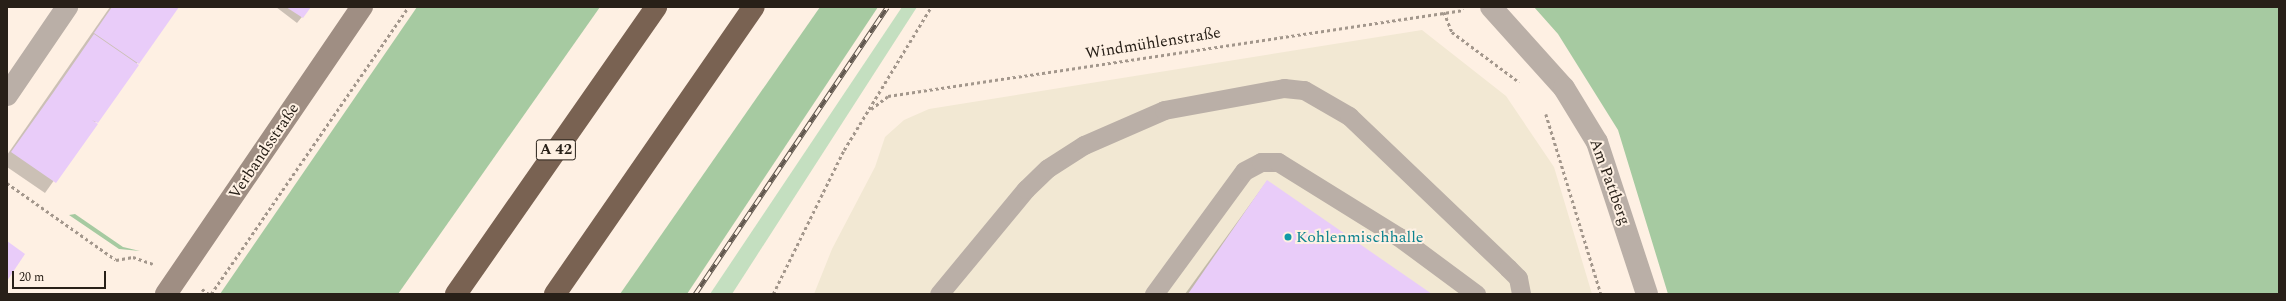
<!DOCTYPE html>
<html>
<head>
<meta charset="utf-8">
<style>
	body { margin:0 }
	#map { position:relative; width:2286px; height:301px; overflow:hidden; background:#fef0e3; font-family:Spectral,serif }
	div>[style] { position:absolute }
	.commercial>* { inset:0; background:#f2e8d3 }
	.green>* { inset:0; background:#c4dfc0 }
	.forest>* { inset:0; background:#a6caa1 }
	.shadow>* { inset:0; background:#0003 }
	.building>* { inset:0; background:#e9ccf9 }
	.path>* { height:2.5px; margin-top:-1.25px; transform-origin:0; background:repeating-linear-gradient(90deg,#a3978c 0 3px,transparent 0 6px) }
	.service>* { height:19px; margin:-9.5px; padding:0 9.5px; transform-origin:9.5px; border-radius:9.5px; background:#baafa7 }
	.minor>* { height:22px; margin:-11px; padding:0 11px; transform-origin:11px; border-radius:11px; background:#baafa7 }
	.secondary>* { height:22px; margin:-11px; padding:0 11px; transform-origin:11px; border-radius:11px; background:#9f8e83 }
	.motorway>* { height:22px; margin:-11px; padding:0 11px; transform-origin:11px; border-radius:11px; background:#796252 }
	.rail>* { height:4.5px; margin-top:-2.25px; transform-origin:0; background:repeating-linear-gradient(90deg,#fef0e3 0 9px,#61574e 0 18px); box-sizing:border-box; border-block:1px solid #61574e }
	.dots>* { width:11px; height:11px; translate:-50% -50%; box-sizing:border-box; border:2px solid #fef0e3; border-radius:50% }
	span { translate:-50% -50%; white-space:nowrap; text-align:center; line-height:1.15; -webkit-text-stroke:4px #fef0e3; paint-order:stroke }
	.shield-label span { padding:1px 3px; background:#fef0e3; border:1px solid; border-radius:3px; -webkit-text-stroke-width:0 }
	.shield-label { font-size:15px; color:#282018; font-weight:700 }
	.street-label { font-size:16px; color:#282018 }
	.culture-label { font-size:16px; color:#0d838f }
	.left { translate:0 -50%; text-align:left }
	.frame { position:absolute; inset:0; border:8px solid #282018; pointer-events:none }
	.scale { position:absolute; left:12px; top:271px; width:94px; height:18px; box-sizing:border-box; border:2px solid #282018; border-top:0; padding-left:5px; font-size:12px; line-height:14px; white-space:nowrap; color:#282018; -webkit-text-stroke:3px #fef0e3; paint-order:stroke }
</style>
</head>
<body>
<div id="map">
	<div class="commercial">
		<i style="clip-path:polygon(1422px 30px,1506px 96px,1554px 167px,1592px 294px,814px 294px,832px 249px,875px 167px,885px 137px,904px 120px,929px 109px)"></i>
	</div>
	<div class="green">
		<i style="clip-path:polygon(902px 7px,917px 7px,732px 294px,710px 294px)"></i>
	</div>
	<div class="forest">
		<i style="clip-path:polygon(417px 7px,600px 7px,398px 294px,220px 294px)"></i>
		<i style="clip-path:polygon(820px 7px,878px 7px,687px 294px,620px 294px)"></i>
		<i style="clip-path:polygon(1534px 7px,2279px 7px,2279px 294px,1668px 294px,1618px 130px,1558px 34px)"></i>
		<i style="clip-path:polygon(75px 214px,123px 247px,140px 251px,119px 249px,69px 215px)"></i>
	</div>
	<div class="shadow">
		<i style="clip-path:polygon(110px 7px,177px 7px,45px 193px,7px 167px,7px 155px)"></i>
		<i style="clip-path:polygon(276px 7px,310px 7px,297px 23px)"></i>
		<i style="clip-path:polygon(1267px 181px,1430px 294px,1185px 294px)"></i>
	</div>
	<div class="building">
		<i style="clip-path:polygon(112px 7px,179px 7px,139px 64px,94px 33px)"></i>
		<i style="clip-path:polygon(286px 7px,311px 7px,303px 18px)"></i>
		<i style="clip-path:polygon(94px 34px,139px 65px,98px 123px,92px 120px,98px 124px,56px 183px,11px 152px,53px 93px,79px 111px,53px 93px)"></i>
		<i style="clip-path:polygon(1267px 180px,1432px 294px,1188px 294px)"></i>
		<i style="clip-path:polygon(7px 241px,25px 254px,7px 281px)"></i>
	</div>
	<div class="path">
		<i style="left:1444px;top:12px;width:22px;rotate:68deg"></i>
		<i style="left:1452px;top:32px;width:84px;rotate:36.7deg"></i>
		<i style="left:871px;top:109px;width:21px;rotate:-37deg"></i>
		<i style="left:888px;top:96px;width:582px;rotate:-8.49deg"></i>
		<i style="left:1546px;top:114px;width:188px;rotate:73deg"></i>
		<i style="left:7px;top:183px;width:133px;rotate:35.2deg"></i>
		<i style="left:116px;top:260px;width:17px;rotate:-10deg"></i>
		<i style="left:133px;top:257px;width:21px;rotate:19deg"></i>
		<i style="left:202px;top:289px;width:9px;rotate:36deg"></i>
		<i style="left:211px;top:294px;width:348px;rotate:-55.5deg"></i>
		<i style="left:773px;top:294px;width:161px;rotate:-63.8deg"></i>
		<i style="left:844px;top:150px;width:167px;rotate:-58.7deg"></i>
	</div>
	<div class="service">
		<i style="left:939px;top:294px;width:136px;rotate:-50.4deg"></i>
		<i style="left:1026px;top:189px;width:30px;rotate:-44deg"></i>
		<i style="left:1048px;top:168px;width:43px;rotate:-32.6deg"></i>
		<i style="left:1084px;top:145px;width:87px;rotate:-23.6deg"></i>
		<i style="left:1164px;top:110px;width:122px;rotate:-10.4deg"></i>
		<i style="left:1284px;top:88px;width:20px;rotate:6deg"></i>
		<i style="left:1304px;top:90px;width:52px;rotate:30deg"></i>
		<i style="left:1349px;top:116px;width:220px;rotate:43.7deg"></i>
		<i style="left:1508px;top:268px;width:14px;rotate:45deg"></i>
		<i style="left:1518px;top:278px;width:16px;rotate:79deg"></i>
		<i style="left:1154px;top:294px;width:152px;rotate:-53.8deg"></i>
		<i style="left:1244px;top:171px;width:19px;rotate:-28deg"></i>
		<i style="left:1261px;top:162px;width:17px"></i>
		<i style="left:1278px;top:162px;width:142px;rotate:31.8deg"></i>
		<i style="left:1399px;top:237px;width:96px;rotate:36.5deg"></i>
	</div>
	<div class="minor">
		<i style="left:1491px;top:7px;width:109px;rotate:48deg"></i>
		<i style="left:1564px;top:88px;width:63px;rotate:58.6deg"></i>
		<i style="left:1597px;top:142px;width:160px;rotate:71.8deg"></i>
		<i style="left:7px;top:95px;width:107px;rotate:-55.7deg"></i>
	</div>
	<div class="secondary">
		<i style="left:166px;top:294px;width:348px;rotate:-55.7deg"></i>
	</div>
	<div class="motorway">
		<i style="left:456px;top:294px;width:350px;rotate:-55.1deg"></i>
		<i style="left:555px;top:294px;width:349px;rotate:-55.3deg"></i>
	</div>
	<div class="rail">
		<i style="left:695px;top:294px;width:345px;rotate:-56.2deg"></i>
	</div>
	<div class="dots">
		<i style="left:1288px;top:237px;background:#0f9aa8"></i>
	</div>
	<div class="shield-label">
		<span style="left:556px;top:150px">A 42</span>
	</div>
	<div class="street-label">
		<span style="left:1153px;top:43px;rotate:-9deg">Windmühlenstraße</span>
		<span style="left:264px;top:151px;rotate:-56deg">Verbandsstraße</span>
		<span style="left:1610px;top:182px;rotate:70deg">Am Pattberg</span>
	</div>
	<div class="culture-label">
		<span class="left" style="left:1296px;top:237px">Kohlenmischhalle</span>
	</div>
	<div class="frame"></div>
	<div class="scale">20 m</div>
</div>
</body>
</html>
